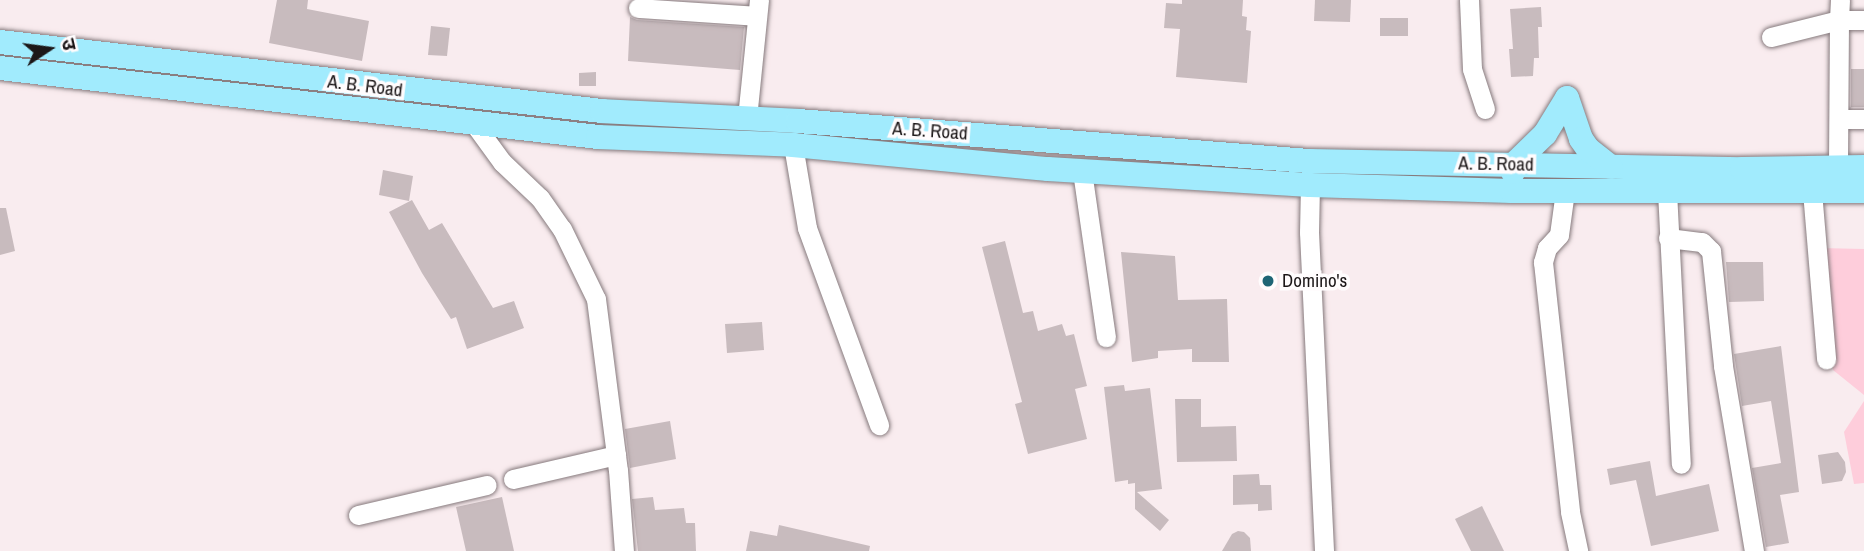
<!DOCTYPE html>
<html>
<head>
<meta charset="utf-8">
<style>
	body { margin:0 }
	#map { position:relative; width:1864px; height:551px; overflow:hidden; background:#f9ecef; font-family:"Archivo Narrow","Noto Sans Devanagari",sans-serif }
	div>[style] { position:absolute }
	.green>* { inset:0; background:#fecddb }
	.building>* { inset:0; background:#c8bbbe }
	.roads { filter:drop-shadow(0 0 2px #867a7d) drop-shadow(0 0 2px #867a7d) }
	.minor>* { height:19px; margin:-9.5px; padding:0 9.5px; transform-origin:9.5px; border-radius:9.5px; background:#fff }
	.major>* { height:24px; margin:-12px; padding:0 12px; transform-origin:12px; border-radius:12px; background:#a1ebfd }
	.dots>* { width:19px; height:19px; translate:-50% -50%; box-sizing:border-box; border:4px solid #fffcfd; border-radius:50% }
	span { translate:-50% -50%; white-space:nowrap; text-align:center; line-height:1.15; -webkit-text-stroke:7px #fffcfd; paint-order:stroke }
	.street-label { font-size:19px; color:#1c1718 }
	.poi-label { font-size:19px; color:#1c1718 }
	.left { translate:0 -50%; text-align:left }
	.north { position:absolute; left:14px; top:14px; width:70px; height:70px; -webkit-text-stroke:5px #fffcfd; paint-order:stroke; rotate:77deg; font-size:19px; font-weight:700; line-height:28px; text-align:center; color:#1c1718 }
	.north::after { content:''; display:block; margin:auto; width:24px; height:32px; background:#1c1718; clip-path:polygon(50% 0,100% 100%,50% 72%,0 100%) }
</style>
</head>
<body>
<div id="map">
	<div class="green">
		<i style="clip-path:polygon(1819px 248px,1864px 249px,1864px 395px,1833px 370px)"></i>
		<i style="clip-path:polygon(1864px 401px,1864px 483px,1854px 484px,1844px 432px)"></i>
	</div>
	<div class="building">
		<i style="clip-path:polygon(277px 0,308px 0,307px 9px,369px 21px,362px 61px,269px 43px)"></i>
		<i style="clip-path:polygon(1182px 0,1243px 0,1242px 16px,1247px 17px,1246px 30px,1251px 31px,1247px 83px,1176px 77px,1180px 29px,1164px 28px,1166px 3px,1182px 4px)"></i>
		<i style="clip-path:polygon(1315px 0,1351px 0,1350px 22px,1314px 21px)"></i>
		<i style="clip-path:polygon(1541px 7px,1542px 27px,1538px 27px,1539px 58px,1534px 58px,1533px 76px,1511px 77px,1509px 49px,1513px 49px,1510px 9px)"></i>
		<i style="clip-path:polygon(630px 17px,637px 20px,744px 27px,740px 70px,628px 61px)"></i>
		<i style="clip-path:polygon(1380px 18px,1408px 18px,1408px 36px,1380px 36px)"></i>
		<i style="clip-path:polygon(431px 26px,450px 28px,447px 56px,428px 55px)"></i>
		<i style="clip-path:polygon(1851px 69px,1864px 69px,1864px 107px,1851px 107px)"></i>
		<i style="clip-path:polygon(596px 72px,596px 86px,579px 86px,579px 73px)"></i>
		<i style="clip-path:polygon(383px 170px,413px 176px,409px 201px,379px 195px)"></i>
		<i style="clip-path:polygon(412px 200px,429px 230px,442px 223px,493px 308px,514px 301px,524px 328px,467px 349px,456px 317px,451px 319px,422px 273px,389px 212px)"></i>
		<i style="clip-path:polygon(0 208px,6px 208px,15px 251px,0 255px)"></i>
		<i style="clip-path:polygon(1005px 241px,1023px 313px,1033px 311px,1038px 331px,1062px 324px,1066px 336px,1074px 334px,1087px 386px,1075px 389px,1087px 439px,1028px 454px,1015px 404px,1022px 402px,982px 247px)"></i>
		<i style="clip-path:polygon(1121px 252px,1175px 256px,1178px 300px,1227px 299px,1229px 362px,1192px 362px,1192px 349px,1158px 351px,1158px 358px,1132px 362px)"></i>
		<i style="clip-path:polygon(1726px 262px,1763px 262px,1764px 301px,1729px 302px)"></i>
		<i style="clip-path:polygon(762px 322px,764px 350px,727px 353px,725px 324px)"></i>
		<i style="clip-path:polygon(1781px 346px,1799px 492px,1780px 495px,1789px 543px,1766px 547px,1752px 468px,1781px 463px,1771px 401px,1742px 406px,1734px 354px)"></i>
		<i style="clip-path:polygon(1124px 385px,1125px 391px,1150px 388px,1162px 489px,1137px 492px,1169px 520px,1160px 531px,1135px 509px,1135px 483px,1128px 484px,1128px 480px,1115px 482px,1104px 387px)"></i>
		<i style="clip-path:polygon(1175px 399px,1201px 399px,1201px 427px,1236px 426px,1237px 461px,1177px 462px)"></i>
		<i style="clip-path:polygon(670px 421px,676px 459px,630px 468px,625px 429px)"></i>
		<i style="clip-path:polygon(1838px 452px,1845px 462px,1846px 472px,1842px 481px,1822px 484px,1818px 455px)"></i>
		<i style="clip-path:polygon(1650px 461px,1656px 496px,1709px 484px,1719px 531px,1651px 546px,1636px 480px,1610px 485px,1607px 469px)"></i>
		<i style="clip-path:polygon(1259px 474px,1260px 485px,1271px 485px,1272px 510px,1258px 511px,1258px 504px,1233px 505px,1233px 475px)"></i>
		<i style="clip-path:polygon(502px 497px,514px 551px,466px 551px,456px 507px)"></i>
		<i style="clip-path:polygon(653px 497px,655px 510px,684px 508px,686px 523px,695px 523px,696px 551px,638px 551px,632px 499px)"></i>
		<i style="clip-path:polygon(1482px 506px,1504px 551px,1471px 551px,1455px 519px)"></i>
		<i style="clip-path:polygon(779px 525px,870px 546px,869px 551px,746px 551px,750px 531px,777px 536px)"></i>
		<i style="clip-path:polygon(1238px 531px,1244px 532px,1250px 538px,1251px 551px,1222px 551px,1232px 534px)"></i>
	</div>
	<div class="roads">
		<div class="minor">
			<i style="left:1469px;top:0;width:69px;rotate:87.5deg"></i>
			<i style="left:1472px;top:69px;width:42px;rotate:72deg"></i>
			<i style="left:1840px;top:0;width:20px;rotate:93deg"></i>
			<i style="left:1839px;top:20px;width:25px"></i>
			<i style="left:638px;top:8px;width:119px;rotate:3.8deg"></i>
			<i style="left:1771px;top:37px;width:70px;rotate:-14deg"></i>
			<i style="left:1839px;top:20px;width:147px;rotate:90.4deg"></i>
			<i style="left:747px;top:118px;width:119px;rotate:-84.2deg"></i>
			<i style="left:1839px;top:119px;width:25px"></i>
			<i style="left:475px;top:125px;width:46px;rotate:53.9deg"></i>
			<i style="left:502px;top:162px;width:52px;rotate:43.5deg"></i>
			<i style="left:540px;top:198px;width:38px;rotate:55deg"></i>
			<i style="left:562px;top:229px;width:78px;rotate:64.1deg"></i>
			<i style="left:596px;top:299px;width:172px;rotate:82.7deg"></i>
			<i style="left:618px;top:470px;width:81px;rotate:85.8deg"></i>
			<i style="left:793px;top:145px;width:84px;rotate:80.4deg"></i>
			<i style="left:807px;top:228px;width:210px;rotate:69.9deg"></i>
			<i style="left:1082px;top:171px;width:168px;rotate:81.8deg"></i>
			<i style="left:1310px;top:185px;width:47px;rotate:91.2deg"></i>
			<i style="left:1309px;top:232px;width:319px;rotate:87.3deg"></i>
			<i style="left:1565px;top:191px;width:44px;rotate:97.8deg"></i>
			<i style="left:1559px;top:235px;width:18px;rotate:133deg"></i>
			<i style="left:1547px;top:248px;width:15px;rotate:106deg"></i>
			<i style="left:1543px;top:262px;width:251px;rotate:83.8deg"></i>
			<i style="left:1570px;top:512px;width:40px;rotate:78deg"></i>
			<i style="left:1667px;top:191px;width:273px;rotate:87.1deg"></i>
			<i style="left:1812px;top:191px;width:169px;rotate:85.2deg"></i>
			<i style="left:1668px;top:238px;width:34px;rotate:7deg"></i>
			<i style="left:1702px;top:242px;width:13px;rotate:45deg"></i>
			<i style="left:1711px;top:251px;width:116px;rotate:84deg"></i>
			<i style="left:1723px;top:366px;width:188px;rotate:80.5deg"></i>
			<i style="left:513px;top:479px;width:106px;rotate:-13.1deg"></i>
			<i style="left:358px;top:515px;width:132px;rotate:-13.1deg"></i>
		</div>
		<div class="major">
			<i style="left:0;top:42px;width:606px;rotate:6.54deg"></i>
			<i style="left:602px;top:111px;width:196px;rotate:2.9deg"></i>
			<i style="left:798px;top:121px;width:513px;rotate:4.48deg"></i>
			<i style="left:1309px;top:161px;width:433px;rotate:1.1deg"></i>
			<i style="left:1742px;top:169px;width:122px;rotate:-0.9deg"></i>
			<i style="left:0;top:68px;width:602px;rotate:6.58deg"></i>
			<i style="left:598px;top:137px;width:195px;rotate:2.3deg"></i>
			<i style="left:793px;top:145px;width:256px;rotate:5.4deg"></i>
			<i style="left:1048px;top:169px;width:262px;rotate:3.5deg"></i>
			<i style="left:1310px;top:185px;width:202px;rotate:1.7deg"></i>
			<i style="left:1512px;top:191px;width:352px"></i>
			<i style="left:1567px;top:98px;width:43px;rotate:71.1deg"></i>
			<i style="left:1581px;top:139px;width:12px;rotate:55deg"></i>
			<i style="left:1588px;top:149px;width:29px;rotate:38deg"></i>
			<i style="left:1513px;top:172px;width:7px;rotate:-90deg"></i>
			<i style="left:1513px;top:165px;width:45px;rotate:-44.1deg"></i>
			<i style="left:1545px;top:134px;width:42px;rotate:-58.6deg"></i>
		</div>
	</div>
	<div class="dots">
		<i style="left:1268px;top:281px;background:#1e6575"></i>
	</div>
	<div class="street-label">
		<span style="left:365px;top:86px;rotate:7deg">A. B. Road</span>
		<span style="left:930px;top:131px;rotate:4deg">A. B. Road</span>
		<span style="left:1496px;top:164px;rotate:1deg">A. B. Road</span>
	</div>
	<div class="poi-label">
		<span class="left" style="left:1282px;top:281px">Domino's</span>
	</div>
	<div class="north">उ</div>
</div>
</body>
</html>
